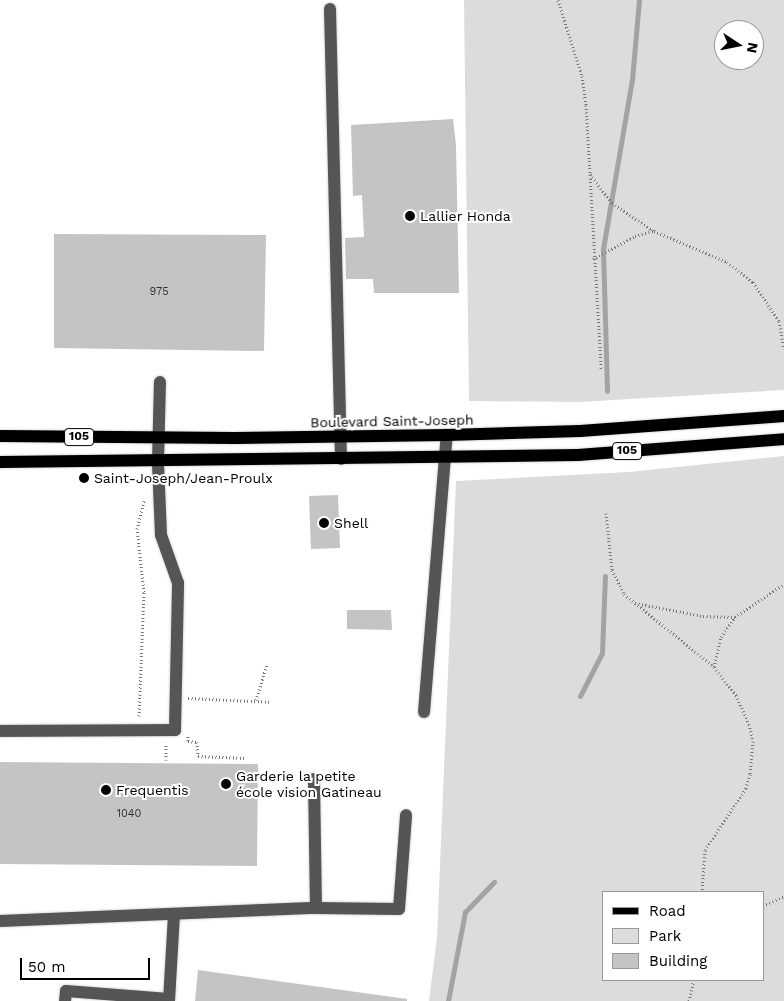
<!DOCTYPE html>
<html>
<head>
<meta charset="utf-8">
<style>
	body { margin:0 }
	#map { position:relative; width:784px; height:1001px; overflow:hidden; background:#fff; font-family:"Work Sans",sans-serif }
	div>[style] { position:absolute }
	.green>* { inset:0; background:#dcdcdc }
	.stream>* { height:5px; margin:-2.5px; padding:0 2.5px; transform-origin:2.5px; border-radius:2.5px; background:#a3a3a3 }
	.building>* { inset:0; background:#c4c4c4 }
	.path>* { height:3px; margin-top:-1.5px; transform-origin:0; background:repeating-linear-gradient(90deg,#777 0 1px,transparent 0 3.5px) }
	.roads { filter:drop-shadow(0 0 1px #dbdbdb) drop-shadow(0 0 1px #dbdbdb) }
	.minor>* { height:12px; margin:-6px; padding:0 6px; transform-origin:6px; border-radius:6px; background:#555 }
	.major>* { height:12px; margin:-6px; padding:0 6px; transform-origin:6px; border-radius:6px; background:#000 }
	.dots>* { width:14px; height:14px; translate:-50% -50%; box-sizing:border-box; border:2px solid #fff; border-radius:50% }
	span { translate:-50% -50%; white-space:nowrap; text-align:center; line-height:1.15; -webkit-text-stroke:4px #fff; paint-order:stroke }
	.number-label { font-size:11px; color:#313131 }
	.number-label span { -webkit-text-stroke-width:0 }
	.shield-label span { padding:1px 4px; background:#fff; border:1px solid; border-radius:4px; -webkit-text-stroke-width:0 }
	.shield-label { font-size:12px; color:#000; font-weight:700 }
	.poi-label { font-size:14px; color:#000 }
	.left { translate:0 -50%; text-align:left }
	.street-label { font-size:14px; color:#000 }
	.legend { position:absolute; left:602px; top:891px; width:162px; height:90px; box-sizing:border-box; background:#fff; border:1px solid #999; margin:0; padding:6px 9px; list-style:none; font-size:15px; color:#000 }
	.legend li { display:flex; align-items:center; gap:10px; height:25px }
	.legend b { width:25px; border:1px solid #999 }
	.north { position:absolute; left:714px; top:20px; width:50px; height:50px; box-sizing:border-box; background:#fff; border:1px solid #999; border-radius:50%; rotate:101deg; font-size:14px; font-weight:700; line-height:20px; text-align:center; color:#000 }
	.north::after { content:''; display:block; margin:auto; width:18px; height:22px; background:#000; clip-path:polygon(50% 0,100% 100%,50% 72%,0 100%) }
	.scale { position:absolute; left:20px; top:958px; width:130px; height:22px; box-sizing:border-box; border:2px solid #000; border-top:0; padding-left:6px; font-size:15px; line-height:18px; white-space:nowrap; color:#000; -webkit-text-stroke:4px #fff; paint-order:stroke }
</style>
</head>
<body>
<div id="map">
	<div class="green">
		<i style="clip-path:polygon(evenodd,464px 0,784px 0,784px 390px,578px 402px,469px 401px,464px 0,724px 30px,754px 30px,754px 60px,724px 60px,724px 30px)"></i>
		<i style="clip-path:polygon(evenodd,784px 456px,784px 1001px,429px 1001px,437px 937px,456px 481px,629px 472px,784px 456px,603px 892px,763px 892px,763px 980px,603px 980px,603px 892px)"></i>
	</div>
	<div class="stream">
		<i style="left:607px;top:391px;width:142px;rotate:-91.6deg"></i>
		<i style="left:603px;top:249px;width:171px;rotate:-80.3deg"></i>
		<i style="left:632px;top:80px;width:80px;rotate:-85deg"></i>
		<i style="left:580px;top:696px;width:48px;rotate:-62.9deg"></i>
		<i style="left:602px;top:653px;width:77px;rotate:-87.8deg"></i>
		<i style="left:448px;top:1001px;width:91px;rotate:-79.2deg"></i>
		<i style="left:465px;top:912px;width:42px;rotate:-46deg"></i>
	</div>
	<div class="building">
		<i style="clip-path:polygon(453px 119px,456px 145px,459px 293px,374px 293px,373px 279px,346px 279px,345px 238px,364px 237px,362px 195px,353px 196px,351px 125px)"></i>
		<i style="clip-path:polygon(54px 234px,266px 235px,264px 351px,54px 348px)"></i>
		<i style="clip-path:polygon(338px 495px,340px 548px,311px 549px,309px 496px)"></i>
		<i style="clip-path:polygon(347px 610px,391px 610px,392px 630px,347px 629px)"></i>
		<i style="clip-path:polygon(0 762px,258px 764px,257px 866px,0 864px)"></i>
		<i style="clip-path:polygon(198px 970px,407px 999px,407px 1001px,195px 1001px)"></i>
	</div>
	<div class="path">
		<i style="left:558px;top:0;width:80px;rotate:72.5deg"></i>
		<i style="left:582px;top:76px;width:29px;rotate:82deg"></i>
		<i style="left:586px;top:105px;width:264px;rotate:86.7deg"></i>
		<i style="left:590px;top:174px;width:36px;rotate:53deg"></i>
		<i style="left:612px;top:203px;width:50px;rotate:33.7deg"></i>
		<i style="left:654px;top:231px;width:79px;rotate:23deg"></i>
		<i style="left:727px;top:262px;width:33px;rotate:38deg"></i>
		<i style="left:753px;top:282px;width:47px;rotate:56.3deg"></i>
		<i style="left:779px;top:321px;width:28px;rotate:80deg"></i>
		<i style="left:593px;top:259px;width:48px;rotate:-28.7deg"></i>
		<i style="left:635px;top:236px;width:19px;rotate:-16deg"></i>
		<i style="left:606px;top:513px;width:57px;rotate:84deg"></i>
		<i style="left:612px;top:570px;width:27px;rotate:63deg"></i>
		<i style="left:624px;top:594px;width:116px;rotate:39deg"></i>
		<i style="left:714px;top:667px;width:36px;rotate:52deg"></i>
		<i style="left:736px;top:695px;width:32px;rotate:66deg"></i>
		<i style="left:749px;top:724px;width:17px;rotate:77deg"></i>
		<i style="left:753px;top:741px;width:33px;rotate:95deg"></i>
		<i style="left:750px;top:774px;width:15px;rotate:106deg"></i>
		<i style="left:746px;top:788px;width:74px;rotate:123.5deg"></i>
		<i style="left:705px;top:850px;width:42px;rotate:94.1deg"></i>
		<i style="left:635px;top:603px;width:69px;rotate:10.8deg"></i>
		<i style="left:703px;top:616px;width:32px;rotate:2deg"></i>
		<i style="left:714px;top:667px;width:31px;rotate:-77deg"></i>
		<i style="left:721px;top:637px;width:24px;rotate:-55deg"></i>
		<i style="left:735px;top:617px;width:59px;rotate:-34deg"></i>
		<i style="left:188px;top:698px;width:84px;rotate:2.7deg"></i>
		<i style="left:256px;top:700px;width:38px;rotate:-73deg"></i>
		<i style="left:139px;top:716px;width:124px;rotate:-87.7deg"></i>
		<i style="left:144px;top:592px;width:63px;rotate:-96.3deg"></i>
		<i style="left:137px;top:529px;width:29px;rotate:-76deg"></i>
		<i style="left:188px;top:736px;width:5px;rotate:90deg"></i>
		<i style="left:188px;top:741px;width:9px;rotate:6deg"></i>
		<i style="left:197px;top:742px;width:14px;rotate:86deg"></i>
		<i style="left:198px;top:756px;width:49px;rotate:2.3deg"></i>
		<i style="left:166px;top:760px;width:16px;rotate:-90deg"></i>
		<i style="left:763px;top:906px;width:23px;rotate:-25deg"></i>
		<i style="left:689px;top:1001px;width:22px;rotate:-77deg"></i>
	</div>
	<div class="roads">
		<div class="minor">
			<i style="left:330px;top:9px;width:450px;rotate:88.6deg"></i>
			<i style="left:424px;top:712px;width:278px;rotate:-85.3deg"></i>
			<i style="left:0;top:731px;width:175px;rotate:-0.3deg"></i>
			<i style="left:175px;top:730px;width:147px;rotate:-88.8deg"></i>
			<i style="left:178px;top:583px;width:51px;rotate:-109.5deg"></i>
			<i style="left:161px;top:535px;width:73px;rotate:-92.4deg"></i>
			<i style="left:158px;top:462px;width:80px;rotate:-88.6deg"></i>
			<i style="left:316px;top:908px;width:83px;rotate:0.7deg"></i>
			<i style="left:399px;top:909px;width:94px;rotate:-85.7deg"></i>
			<i style="left:0;top:921px;width:316px;rotate:-2.4deg"></i>
			<i style="left:316px;top:908px;width:129px;rotate:-90.9deg"></i>
			<i style="left:65px;top:1001px;width:10px;rotate:-84deg"></i>
			<i style="left:66px;top:991px;width:103px;rotate:4.4deg"></i>
			<i style="left:169px;top:1001px;width:87px;rotate:-86.7deg"></i>
		</div>
		<div class="major">
			<i style="left:0;top:436px;width:235px;rotate:0.5deg"></i>
			<i style="left:235px;top:438px;width:212px;rotate:-0.8deg"></i>
			<i style="left:447px;top:435px;width:133px;rotate:-1.7deg"></i>
			<i style="left:580px;top:431px;width:205px;rotate:-4.2deg"></i>
			<i style="left:0;top:462px;width:578px;rotate:-0.69deg"></i>
			<i style="left:578px;top:455px;width:207px;rotate:-4.4deg"></i>
		</div>
	</div>
	<div class="dots">
		<i style="left:410px;top:216px;background:#000"></i>
		<i style="left:84px;top:478px;background:#000"></i>
		<i style="left:324px;top:523px;background:#000"></i>
		<i style="left:226px;top:784px;background:#000"></i>
		<i style="left:106px;top:790px;background:#000"></i>
	</div>
	<div class="number-label">
		<span style="left:159px;top:292px">975</span>
		<span style="left:129px;top:814px">1040</span>
	</div>
	<div class="shield-label">
		<span style="left:79px;top:437px">105</span>
		<span style="left:627px;top:451px">105</span>
	</div>
	<div class="poi-label">
		<span class="left" style="left:420px;top:216px">Lallier Honda</span>
		<span class="left" style="left:94px;top:478px">Saint-Joseph/Jean-Proulx</span>
		<span class="left" style="left:334px;top:523px">Shell</span>
		<span class="left" style="left:236px;top:784px">Garderie la petite<br>école vision Gatineau</span>
		<span class="left" style="left:116px;top:790px">Frequentis</span>
	</div>
	<div class="street-label">
		<span style="left:392px;top:421px;rotate:-1deg">Boulevard Saint-Joseph</span>
	</div>
	<ul class="legend">
	<li><b style="height:6px;background:#000"></b>Road</li>
	<li><b style="height:14px;background:#dcdcdc"></b>Park</li>
	<li><b style="height:14px;background:#c4c4c4"></b>Building</li>
	</ul>
	<div class="north">N</div>
	<div class="scale">50 m</div>
</div>
</body>
</html>
